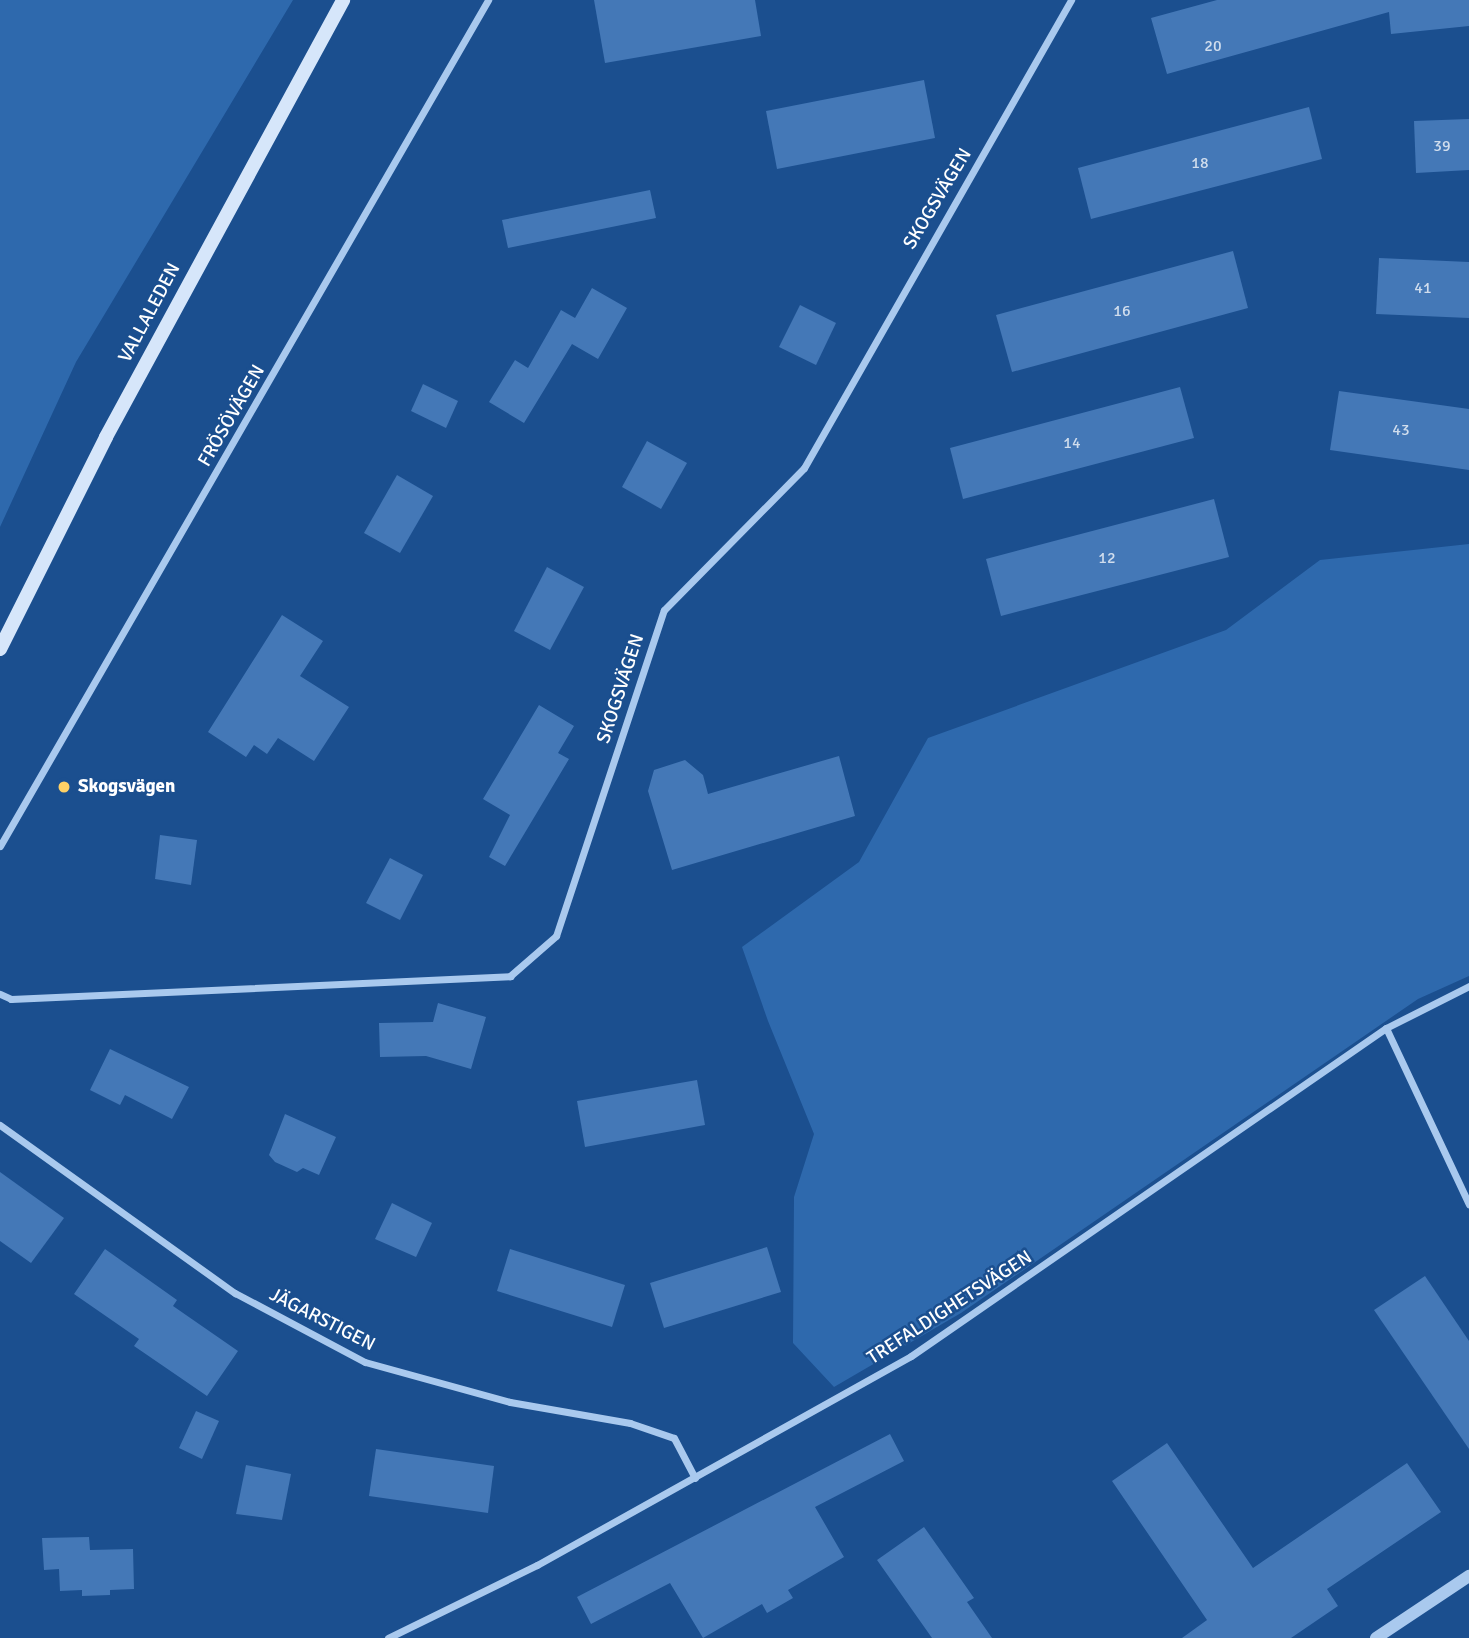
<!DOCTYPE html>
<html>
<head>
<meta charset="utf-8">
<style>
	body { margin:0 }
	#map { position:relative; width:1469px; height:1638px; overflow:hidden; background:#1b4f8f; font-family:Signika,sans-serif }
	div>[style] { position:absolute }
	.green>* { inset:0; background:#2e69ad }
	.building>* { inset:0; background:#4478b7 }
	.minor>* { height:7px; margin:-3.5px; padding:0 3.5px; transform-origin:3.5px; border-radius:3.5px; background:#a9c9ee }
	.tertiary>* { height:12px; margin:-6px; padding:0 6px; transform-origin:6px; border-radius:6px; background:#a9c9ee }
	.secondary>* { height:14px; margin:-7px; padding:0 7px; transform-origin:7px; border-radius:7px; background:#d6e6fa }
	.dots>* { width:19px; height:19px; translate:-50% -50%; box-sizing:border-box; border:4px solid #1b4f8f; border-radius:50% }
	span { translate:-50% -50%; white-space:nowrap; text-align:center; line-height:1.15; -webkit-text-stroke:5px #1b4f8f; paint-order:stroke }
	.number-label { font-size:16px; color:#d0dded }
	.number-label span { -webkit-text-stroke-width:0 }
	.street-label { font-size:19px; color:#fff }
	.poi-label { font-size:19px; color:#fff; font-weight:700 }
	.left { translate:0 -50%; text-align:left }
</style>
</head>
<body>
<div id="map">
	<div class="green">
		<i style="clip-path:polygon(0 0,293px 0,76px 362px,0 527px)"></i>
		<i style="clip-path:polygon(1469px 544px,1469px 976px,1418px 999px,961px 1313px,834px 1387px,793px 1343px,794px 1197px,814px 1134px,768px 1021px,742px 947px,859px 862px,928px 738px,1226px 630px,1320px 560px)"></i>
	</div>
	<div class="building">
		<i style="clip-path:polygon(594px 0,755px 0,761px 36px,605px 63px)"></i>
		<i style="clip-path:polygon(1217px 0,1469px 0,1469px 26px,1391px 34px,1389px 12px,1167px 74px,1151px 18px)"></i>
		<i style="clip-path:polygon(924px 80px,935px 138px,777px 169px,766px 111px)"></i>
		<i style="clip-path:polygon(1309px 107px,1322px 159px,1091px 219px,1078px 168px)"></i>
		<i style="clip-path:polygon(1469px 119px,1469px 170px,1416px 173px,1414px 121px)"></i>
		<i style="clip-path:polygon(650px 190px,656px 218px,508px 248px,502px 220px)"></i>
		<i style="clip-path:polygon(1233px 251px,1248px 308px,1012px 372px,996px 315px)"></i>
		<i style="clip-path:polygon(1379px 258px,1469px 262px,1469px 318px,1376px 314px)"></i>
		<i style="clip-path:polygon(592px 288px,627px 308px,598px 359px,572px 344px,524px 423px,489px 402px,515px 360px,528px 368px,561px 310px,575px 318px)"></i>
		<i style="clip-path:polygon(800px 305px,836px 323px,816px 365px,779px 347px)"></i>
		<i style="clip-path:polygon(423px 384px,458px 401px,446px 428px,411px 411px)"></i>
		<i style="clip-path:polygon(1180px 387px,1194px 438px,963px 499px,950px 448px)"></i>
		<i style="clip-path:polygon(1339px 391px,1469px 409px,1469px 470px,1330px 450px)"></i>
		<i style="clip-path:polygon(647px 441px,687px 463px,661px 509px,622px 487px)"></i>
		<i style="clip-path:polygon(397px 475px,433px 496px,400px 553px,364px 533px)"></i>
		<i style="clip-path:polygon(1214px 499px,1229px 557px,1001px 616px,986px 559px)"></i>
		<i style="clip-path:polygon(547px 567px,584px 587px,550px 650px,514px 631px)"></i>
		<i style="clip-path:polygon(282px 615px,323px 641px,300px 676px,349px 707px,314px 761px,278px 738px,267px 754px,254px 745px,246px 757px,208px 732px)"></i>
		<i style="clip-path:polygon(539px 705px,574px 726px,558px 753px,569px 759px,505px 866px,489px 857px,510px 815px,483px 799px)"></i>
		<i style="clip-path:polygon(839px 756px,855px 816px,672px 870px,648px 791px,654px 770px,685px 760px,703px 775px,708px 794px)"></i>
		<i style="clip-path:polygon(160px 835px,197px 840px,191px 885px,155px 879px)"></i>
		<i style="clip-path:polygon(390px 858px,423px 875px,400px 920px,366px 903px)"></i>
		<i style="clip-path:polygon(438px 1003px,486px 1017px,471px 1069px,426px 1056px,380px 1057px,379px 1023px,433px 1022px)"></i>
		<i style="clip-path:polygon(110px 1049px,189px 1087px,172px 1119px,125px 1095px,120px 1105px,90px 1090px)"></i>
		<i style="clip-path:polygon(697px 1080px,705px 1125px,585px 1147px,577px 1101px)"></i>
		<i style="clip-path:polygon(285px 1114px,336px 1137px,319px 1175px,303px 1168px,297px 1172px,275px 1162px,269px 1155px)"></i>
		<i style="clip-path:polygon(0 1172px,64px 1218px,31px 1263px,0 1241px)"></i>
		<i style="clip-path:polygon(392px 1203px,432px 1223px,416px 1257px,375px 1239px)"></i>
		<i style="clip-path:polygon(767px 1247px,781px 1292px,664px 1328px,650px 1283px)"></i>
		<i style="clip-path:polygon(105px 1249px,177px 1300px,173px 1306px,238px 1351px,207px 1396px,134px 1346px,139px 1339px,74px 1294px)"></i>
		<i style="clip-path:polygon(510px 1249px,625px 1285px,612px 1327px,497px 1291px)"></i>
		<i style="clip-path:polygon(1425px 1276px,1469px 1341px,1469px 1449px,1374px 1310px)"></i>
		<i style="clip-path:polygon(196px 1411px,219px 1421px,202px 1459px,179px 1448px)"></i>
		<i style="clip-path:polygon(890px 1434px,904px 1461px,815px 1507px,844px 1557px,788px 1590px,793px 1598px,767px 1613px,762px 1604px,703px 1638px,670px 1583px,591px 1624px,577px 1597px)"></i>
		<i style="clip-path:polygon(1167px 1443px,1253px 1568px,1407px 1463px,1441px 1512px,1327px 1589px,1338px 1606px,1291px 1638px,1182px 1638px,1207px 1620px,1112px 1481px)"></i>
		<i style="clip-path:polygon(376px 1449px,494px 1466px,488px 1513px,369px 1496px)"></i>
		<i style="clip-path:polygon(246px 1465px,291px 1474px,282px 1520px,236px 1514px)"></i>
		<i style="clip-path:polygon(924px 1527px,974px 1598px,967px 1602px,992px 1638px,932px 1638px,877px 1560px)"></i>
		<i style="clip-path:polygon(89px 1537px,90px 1550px,133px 1549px,134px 1589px,110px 1590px,110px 1595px,82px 1596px,82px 1590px,60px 1591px,59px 1569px,44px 1570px,42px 1538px)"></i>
	</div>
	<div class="minor">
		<i style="left:0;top:846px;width:977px;rotate:-60.02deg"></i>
		<i style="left:0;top:994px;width:12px;rotate:24deg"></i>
		<i style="left:11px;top:999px;width:500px;rotate:-2.6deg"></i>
		<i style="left:510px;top:976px;width:61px;rotate:-41deg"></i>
		<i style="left:556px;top:936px;width:343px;rotate:-71.7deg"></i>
		<i style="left:664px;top:610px;width:199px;rotate:-45.4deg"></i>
		<i style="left:804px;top:468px;width:539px;rotate:-60.29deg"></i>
		<i style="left:1386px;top:1028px;width:195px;rotate:64.8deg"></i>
		<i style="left:0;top:1125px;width:289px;rotate:35.6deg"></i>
		<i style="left:235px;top:1293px;width:147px;rotate:28deg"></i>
		<i style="left:365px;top:1362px;width:150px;rotate:15.4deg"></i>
		<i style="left:510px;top:1402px;width:122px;rotate:9.9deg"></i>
		<i style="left:630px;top:1423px;width:46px;rotate:18.8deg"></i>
		<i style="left:674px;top:1438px;width:45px;rotate:62.3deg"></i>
		<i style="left:388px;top:1638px;width:166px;rotate:-26.1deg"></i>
		<i style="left:537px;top:1565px;width:428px;rotate:-29.2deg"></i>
		<i style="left:911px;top:1356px;width:577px;rotate:-34.63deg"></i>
		<i style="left:1386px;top:1028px;width:93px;rotate:-26.8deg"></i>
	</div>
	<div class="tertiary">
		<i style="left:1376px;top:1638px;width:112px;rotate:-33.7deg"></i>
	</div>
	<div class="secondary">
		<i style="left:0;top:649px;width:237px;rotate:-63.4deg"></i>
		<i style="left:106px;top:437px;width:497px;rotate:-61.5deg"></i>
	</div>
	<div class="dots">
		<i style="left:64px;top:787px;background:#ffd166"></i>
	</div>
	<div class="number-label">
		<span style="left:1213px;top:46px">20</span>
		<span style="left:1442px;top:146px">39</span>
		<span style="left:1200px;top:163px">18</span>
		<span style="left:1423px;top:288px">41</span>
		<span style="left:1122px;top:311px">16</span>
		<span style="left:1401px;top:430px">43</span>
		<span style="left:1072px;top:443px">14</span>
		<span style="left:1107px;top:558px">12</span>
	</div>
	<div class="street-label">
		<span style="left:938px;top:199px;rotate:-59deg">SKOGSVÄGEN</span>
		<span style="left:150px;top:313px;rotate:-62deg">VALLALEDEN</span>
		<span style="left:232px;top:416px;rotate:-60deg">FRÖSÖVÄGEN</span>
		<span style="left:621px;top:689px;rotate:-72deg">SKOGSVÄGEN</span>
		<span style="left:950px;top:1308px;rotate:-33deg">TREFALDIGHETSVÄGEN</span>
		<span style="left:322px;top:1320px;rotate:27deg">JÄGARSTIGEN</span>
	</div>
	<div class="poi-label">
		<span class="left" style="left:78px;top:787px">Skogsvägen</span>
	</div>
</div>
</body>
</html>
